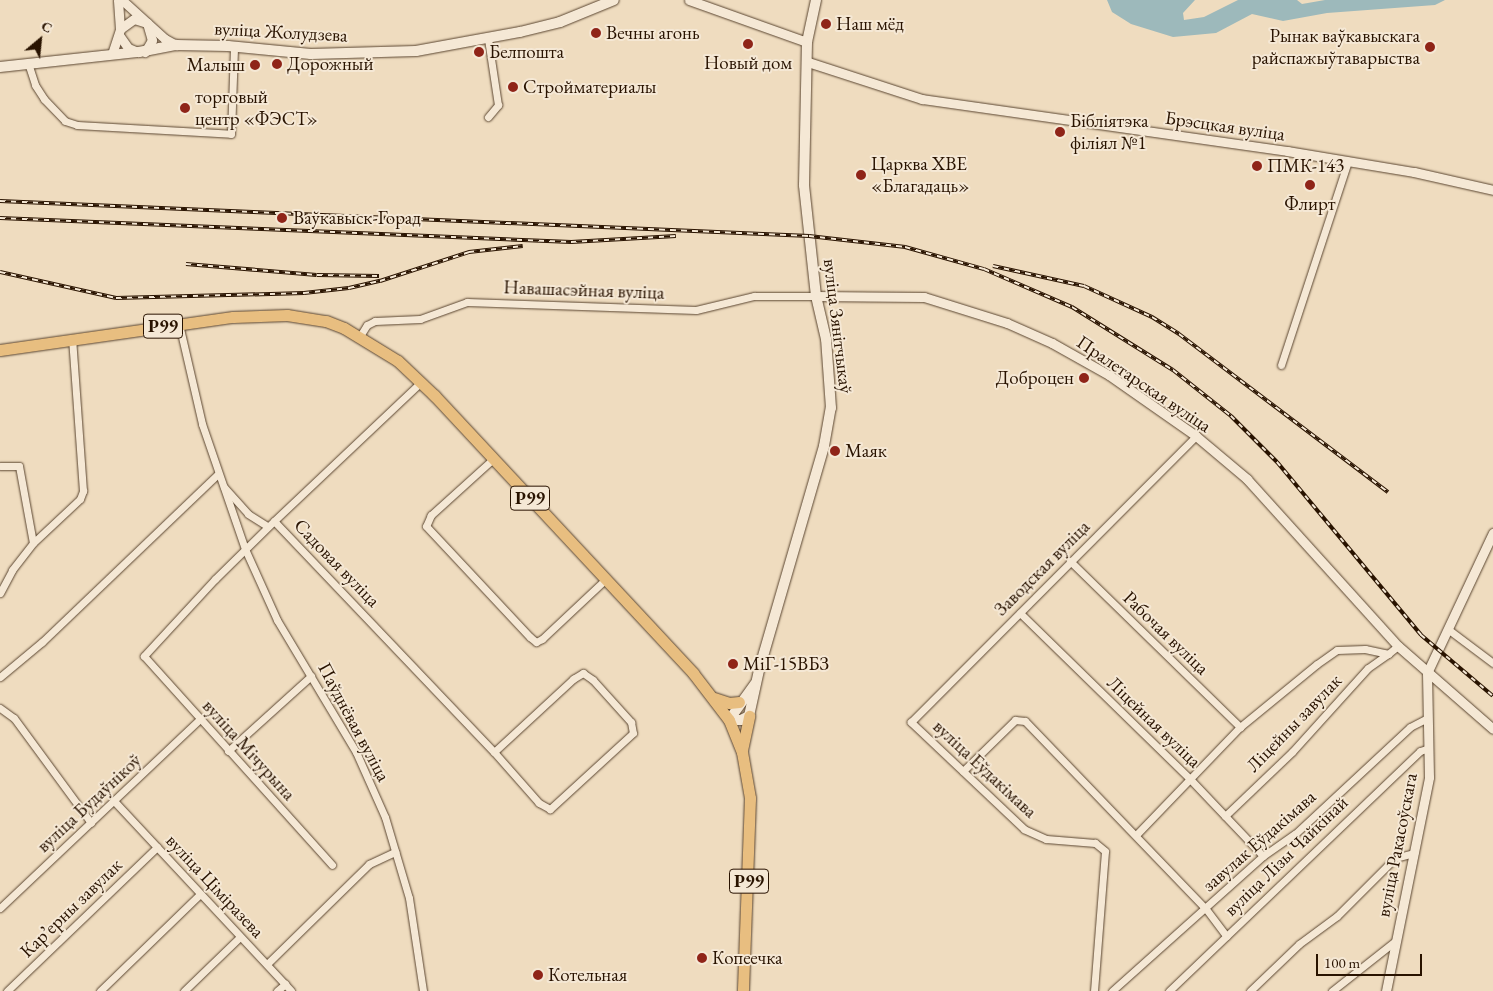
<!DOCTYPE html>
<html>
<head>
<meta charset="utf-8">
<style>
	body { margin:0 }
	#map { position:relative; width:1493px; height:991px; overflow:hidden; background:#efdcbf; font-family:"EB Garamond",serif }
	div>[style] { position:absolute }
	.water>* { inset:0; background:#9db9bb }
	.roads { filter:drop-shadow(0 0 1px #5a4530) drop-shadow(0 0 1px #5a4530) }
	.minor>* { height:7px; margin:-3.5px; padding:0 3.5px; transform-origin:3.5px; border-radius:3.5px; background:#f5e8d5 }
	.tertiary>* { height:9px; margin:-4.5px; padding:0 4.5px; transform-origin:4.5px; border-radius:4.5px; background:#f5e8d5 }
	.secondary>* { height:10px; margin:-5px; padding:0 5px; transform-origin:5px; border-radius:5px; background:#f5e8d5 }
	.primary>* { height:11px; margin:-5.5px; padding:0 5.5px; transform-origin:5.5px; border-radius:5.5px; background:#e8be80 }
	.rail>* { height:4px; margin-top:-2px; transform-origin:0; background:repeating-linear-gradient(90deg,#f5e8d5 0 5.5px,#291300 0 11px); box-sizing:border-box; border-block:1px solid #291300 }
	.dots>* { width:14px; height:14px; translate:-50% -50%; box-sizing:border-box; border:2px solid #f5e8d5; border-radius:50% }
	span { translate:-50% -50%; white-space:nowrap; text-align:center; line-height:1.15; -webkit-text-stroke:4px #f5e8d5; paint-order:stroke }
	.shield-label span { padding:1px 4px; background:#f5e8d5; border:1px solid; border-radius:4px; -webkit-text-stroke-width:0 }
	.shield-label { font-size:18px; color:#291300; font-weight:700 }
	.poi-label { font-size:19px; color:#291300 }
	.left { translate:0 -50%; text-align:left }
	.right { translate:-100% -50%; text-align:right }
	.street-label { font-size:19px; color:#291300 }
	.north { position:absolute; left:15px; top:15px; width:50px; height:50px; -webkit-text-stroke:4px #f5e8d5; paint-order:stroke; rotate:28deg; font-size:14px; font-weight:700; line-height:20px; text-align:center; color:#291300 }
	.north::after { content:''; display:block; margin:auto; width:18px; height:22px; background:#291300; clip-path:polygon(50% 0,100% 100%,50% 72%,0 100%) }
	.scale { position:absolute; left:1316px; top:954px; width:106px; height:22px; box-sizing:border-box; border:2px solid #291300; border-top:0; padding-left:6px; font-size:15px; line-height:18px; white-space:nowrap; color:#291300; -webkit-text-stroke:4px #f5e8d5; paint-order:stroke }
</style>
</head>
<body>
<div id="map">
	<div class="water">
		<i style="clip-path:polygon(1107px 0,1195px 0,1183px 13px,1184px 20px,1204px 17px,1238px 0,1297px 0,1302px 4px,1325px 0,1445px 0,1435px 5px,1327px 13px,1283px 21px,1252px 14px,1216px 33px,1173px 37px,1131px 24px,1112px 12px)"></i>
	</div>
	<div class="roads">
		<div class="minor">
			<i style="left:29px;top:66px;width:20px;rotate:72deg"></i>
			<i style="left:35px;top:85px;width:17px;rotate:57deg"></i>
			<i style="left:44px;top:99px;width:30px;rotate:46deg"></i>
			<i style="left:65px;top:121px;width:13px;rotate:18deg"></i>
			<i style="left:77px;top:125px;width:154px;rotate:3.3deg"></i>
			<i style="left:231px;top:134px;width:88px;rotate:-88deg"></i>
			<i style="left:488px;top:117px;width:16px;rotate:-50deg"></i>
			<i style="left:498px;top:105px;width:67px;rotate:-98.6deg"></i>
			<i style="left:179px;top:324px;width:103px;rotate:77deg"></i>
			<i style="left:202px;top:424px;width:132px;rotate:71deg"></i>
			<i style="left:245px;top:549px;width:78px;rotate:65.7deg"></i>
			<i style="left:277px;top:620px;width:154px;rotate:59.1deg"></i>
			<i style="left:356px;top:752px;width:71px;rotate:66deg"></i>
			<i style="left:385px;top:817px;width:84px;rotate:73.5deg"></i>
			<i style="left:409px;top:898px;width:94px;rotate:81.4deg"></i>
			<i style="left:360px;top:336px;width:13px;rotate:-58deg"></i>
			<i style="left:367px;top:325px;width:9px;rotate:-27deg"></i>
			<i style="left:375px;top:321px;width:45px;rotate:-2.5deg"></i>
			<i style="left:420px;top:319px;width:50px;rotate:-19.9deg"></i>
			<i style="left:467px;top:302px;width:229px;rotate:2deg"></i>
			<i style="left:696px;top:310px;width:60px;rotate:-13.6deg"></i>
			<i style="left:754px;top:296px;width:62px"></i>
			<i style="left:1281px;top:365px;width:215px;rotate:-71.8deg"></i>
			<i style="left:421px;top:382px;width:202px;rotate:136.6deg"></i>
			<i style="left:274px;top:521px;width:319px;rotate:46.4deg"></i>
			<i style="left:494px;top:752px;width:108px;rotate:-42.7deg"></i>
			<i style="left:573px;top:679px;width:12px;rotate:-31deg"></i>
			<i style="left:583px;top:673px;width:12px;rotate:35deg"></i>
			<i style="left:593px;top:680px;width:57px;rotate:47.9deg"></i>
			<i style="left:631px;top:722px;width:11px;rotate:80deg"></i>
			<i style="left:633px;top:733px;width:113px;rotate:137.5deg"></i>
			<i style="left:550px;top:809px;width:13px;rotate:-151deg"></i>
			<i style="left:539px;top:803px;width:68px;rotate:-131.4deg"></i>
			<i style="left:493px;top:459px;width:84px;rotate:137.9deg"></i>
			<i style="left:431px;top:515px;width:12px;rotate:114deg"></i>
			<i style="left:426px;top:526px;width:152px;rotate:46.9deg"></i>
			<i style="left:530px;top:637px;width:8px;rotate:40deg"></i>
			<i style="left:536px;top:642px;width:7px;rotate:-27deg"></i>
			<i style="left:542px;top:639px;width:88px;rotate:-43.2deg"></i>
			<i style="left:0;top:466px;width:19px"></i>
			<i style="left:19px;top:466px;width:78px;rotate:79.7deg"></i>
			<i style="left:224px;top:487px;width:36px;rotate:48deg"></i>
			<i style="left:248px;top:514px;width:22px;rotate:32deg"></i>
			<i style="left:274px;top:521px;width:83px;rotate:135.5deg"></i>
			<i style="left:215px;top:579px;width:105px;rotate:132.7deg"></i>
			<i style="left:144px;top:656px;width:281px;rotate:48deg"></i>
			<i style="left:1070px;top:561px;width:238px;rotate:44.3deg"></i>
			<i style="left:0;top:593px;width:26px;rotate:-62deg"></i>
			<i style="left:12px;top:570px;width:34px;rotate:-52deg"></i>
			<i style="left:33px;top:543px;width:64px;rotate:-43.1deg"></i>
			<i style="left:80px;top:499px;width:9px;rotate:-69deg"></i>
			<i style="left:83px;top:491px;width:152px;rotate:-94.1deg"></i>
			<i style="left:1020px;top:613px;width:238px;rotate:44.3deg"></i>
			<i style="left:1190px;top:779px;width:106px;rotate:46.5deg"></i>
			<i style="left:1449px;top:630px;width:55px;rotate:36.9deg"></i>
			<i style="left:0;top:677px;width:55px;rotate:-39.8deg"></i>
			<i style="left:42px;top:642px;width:243px;rotate:-43.7deg"></i>
			<i style="left:0;top:708px;width:17px;rotate:36deg"></i>
			<i style="left:14px;top:718px;width:130px;rotate:53.7deg"></i>
			<i style="left:228px;top:751px;width:112px;rotate:-42.1deg"></i>
			<i style="left:963px;top:771px;width:73px;rotate:-44.4deg"></i>
			<i style="left:1015px;top:720px;width:10px;rotate:6deg"></i>
			<i style="left:1025px;top:721px;width:261px;rotate:46.1deg"></i>
			<i style="left:1206px;top:909px;width:34px;rotate:53deg"></i>
			<i style="left:115px;top:802px;width:258px;rotate:47deg"></i>
			<i style="left:1225px;top:816px;width:93px;rotate:-43.7deg"></i>
			<i style="left:1292px;top:752px;width:113px;rotate:-47.9deg"></i>
			<i style="left:1368px;top:668px;width:24px;rotate:-35deg"></i>
			<i style="left:1136px;top:835px;width:150px;rotate:-46.1deg"></i>
			<i style="left:1240px;top:727px;width:99px;rotate:-39.3deg"></i>
			<i style="left:1317px;top:664px;width:24px;rotate:-35deg"></i>
			<i style="left:1337px;top:650px;width:28px;rotate:-2deg"></i>
			<i style="left:1365px;top:649px;width:24px;rotate:12deg"></i>
			<i style="left:1388px;top:654px;width:13px;rotate:-39deg"></i>
			<i style="left:0;top:908px;width:274px;rotate:-43.4deg"></i>
			<i style="left:267px;top:964px;width:143px;rotate:-44.4deg"></i>
			<i style="left:369px;top:864px;width:29px;rotate:-25deg"></i>
			<i style="left:7px;top:991px;width:208px;rotate:-43.8deg"></i>
			<i style="left:100px;top:991px;width:138px;rotate:-44.1deg"></i>
			<i style="left:184px;top:991px;width:78px;rotate:-44deg"></i>
			<i style="left:277px;top:991px;width:11px;rotate:-41deg"></i>
			<i style="left:1094px;top:991px;width:140px;rotate:-85.5deg"></i>
			<i style="left:1105px;top:851px;width:13px;rotate:-141deg"></i>
			<i style="left:1095px;top:843px;width:49px;rotate:-175.3deg"></i>
			<i style="left:1046px;top:839px;width:24px;rotate:-156deg"></i>
			<i style="left:1024px;top:829px;width:156px;rotate:-136.6deg"></i>
			<i style="left:911px;top:722px;width:404px;rotate:-45.1deg"></i>
			<i style="left:1112px;top:991px;width:203px;rotate:-41.8deg"></i>
			<i style="left:1263px;top:856px;width:39px;rotate:-35deg"></i>
			<i style="left:1295px;top:834px;width:157px;rotate:-42.9deg"></i>
			<i style="left:1410px;top:727px;width:20px;rotate:-27deg"></i>
			<i style="left:1169px;top:991px;width:347px;rotate:-43.7deg"></i>
			<i style="left:1420px;top:751px;width:9px;rotate:-18deg"></i>
			<i style="left:1250px;top:991px;width:68px;rotate:-43.8deg"></i>
			<i style="left:1299px;top:944px;width:47px;rotate:-36.4deg"></i>
			<i style="left:1337px;top:916px;width:82px;rotate:-45deg"></i>
			<i style="left:1395px;top:858px;width:20px;rotate:-15deg"></i>
			<i style="left:1332px;top:991px;width:79px;rotate:-38.3deg"></i>
		</div>
		<div class="tertiary">
			<i style="left:122px;top:0;width:58px;rotate:42.2deg"></i>
			<i style="left:165px;top:39px;width:13px;rotate:29deg"></i>
			<i style="left:689px;top:0;width:125px;rotate:19.6deg"></i>
			<i style="left:120px;top:29px;width:17px;rotate:-36deg"></i>
			<i style="left:134px;top:19px;width:14px;rotate:17deg"></i>
			<i style="left:147px;top:23px;width:18px;rotate:74deg"></i>
			<i style="left:152px;top:40px;width:14px;rotate:120deg"></i>
			<i style="left:119px;top:35px;width:16px;rotate:55deg"></i>
			<i style="left:128px;top:48px;width:11px;rotate:22deg"></i>
			<i style="left:112px;top:54px;width:26px;rotate:-72deg"></i>
			<i style="left:120px;top:29px;width:29px;rotate:-94deg"></i>
			<i style="left:808px;top:62px;width:120px;rotate:18deg"></i>
			<i style="left:922px;top:99px;width:369px;rotate:8.1deg"></i>
			<i style="left:1287px;top:151px;width:129px;rotate:9.4deg"></i>
			<i style="left:1414px;top:172px;width:81px;rotate:12.8deg"></i>
			<i style="left:816px;top:296px;width:108px;rotate:0.5deg"></i>
			<i style="left:924px;top:297px;width:87px;rotate:17.4deg"></i>
			<i style="left:1007px;top:323px;width:49px;rotate:24deg"></i>
			<i style="left:1052px;top:343px;width:65px;rotate:29.3deg"></i>
			<i style="left:1109px;top:375px;width:106px;rotate:35deg"></i>
			<i style="left:1196px;top:436px;width:67px;rotate:40.1deg"></i>
			<i style="left:1247px;top:479px;width:225px;rotate:47.9deg"></i>
			<i style="left:1398px;top:646px;width:126px;rotate:41.1deg"></i>
			<i style="left:1386px;top:991px;width:218px;rotate:-78.6deg"></i>
			<i style="left:1429px;top:777px;width:104px;rotate:-91.1deg"></i>
			<i style="left:1427px;top:673px;width:155px;rotate:-64.8deg"></i>
		</div>
		<div class="secondary">
			<i style="left:0;top:67px;width:140px;rotate:-6.2deg"></i>
			<i style="left:139px;top:52px;width:38px;rotate:-11deg"></i>
			<i style="left:176px;top:45px;width:52px;rotate:1.1deg"></i>
			<i style="left:228px;top:46px;width:83px;rotate:5.5deg"></i>
			<i style="left:311px;top:54px;width:105px;rotate:-1.6deg"></i>
			<i style="left:416px;top:51px;width:106px;rotate:-10.4deg"></i>
			<i style="left:520px;top:32px;width:41px;rotate:-14deg"></i>
			<i style="left:560px;top:22px;width:58px;rotate:-22.2deg"></i>
			<i style="left:755px;top:684px;width:44px;rotate:125.8deg"></i>
			<i style="left:729px;top:720px;width:12px"></i>
			<i style="left:741px;top:720px;width:9px;rotate:-27deg"></i>
			<i style="left:749px;top:716px;width:47px;rotate:-77.7deg"></i>
			<i style="left:759px;top:670px;width:233px;rotate:-73.8deg"></i>
			<i style="left:824px;top:446px;width:39px;rotate:-80deg"></i>
			<i style="left:831px;top:408px;width:69px;rotate:-94.1deg"></i>
			<i style="left:826px;top:339px;width:44px;rotate:-103.1deg"></i>
			<i style="left:816px;top:296px;width:112px;rotate:-96.2deg"></i>
			<i style="left:804px;top:185px;width:143px;rotate:-88.8deg"></i>
			<i style="left:807px;top:42px;width:43px;rotate:-77.9deg"></i>
		</div>
		<div class="primary">
			<i style="left:0;top:350px;width:235px;rotate:-8.1deg"></i>
			<i style="left:233px;top:317px;width:54px;rotate:-2.1deg"></i>
			<i style="left:287px;top:315px;width:39px;rotate:9deg"></i>
			<i style="left:326px;top:321px;width:19px;rotate:21deg"></i>
			<i style="left:344px;top:328px;width:63px;rotate:31.4deg"></i>
			<i style="left:398px;top:361px;width:50px;rotate:43.4deg"></i>
			<i style="left:434px;top:395px;width:380px;rotate:47deg"></i>
			<i style="left:693px;top:673px;width:59px;rotate:52.5deg"></i>
			<i style="left:729px;top:720px;width:35px;rotate:68deg"></i>
			<i style="left:742px;top:752px;width:47px;rotate:80.1deg"></i>
			<i style="left:750px;top:798px;width:193px;rotate:92.1deg"></i>
			<i style="left:714px;top:698px;width:16px;rotate:18deg"></i>
			<i style="left:729px;top:703px;width:10px;rotate:-6deg"></i>
			<i style="left:742px;top:750px;width:35px;rotate:-78deg"></i>
		</div>
	</div>
	<div class="rail">
		<i style="left:0;top:201px;width:810px;rotate:2.48deg"></i>
		<i style="left:809px;top:236px;width:97px;rotate:6.5deg"></i>
		<i style="left:905px;top:247px;width:82px;rotate:15.6deg"></i>
		<i style="left:984px;top:269px;width:96px;rotate:23.4deg"></i>
		<i style="left:1072px;top:307px;width:119px;rotate:32deg"></i>
		<i style="left:1173px;top:370px;width:74px;rotate:38.4deg"></i>
		<i style="left:1231px;top:416px;width:65px;rotate:45deg"></i>
		<i style="left:1277px;top:462px;width:225px;rotate:50.2deg"></i>
		<i style="left:1421px;top:635px;width:94px;rotate:40.3deg"></i>
		<i style="left:0;top:218px;width:572px;rotate:2.41deg"></i>
		<i style="left:571px;top:242px;width:105px;rotate:-3.3deg"></i>
		<i style="left:186px;top:264px;width:131px;rotate:4.8deg"></i>
		<i style="left:317px;top:275px;width:62px;rotate:0.9deg"></i>
		<i style="left:993px;top:266px;width:93px;rotate:12.4deg"></i>
		<i style="left:1084px;top:286px;width:75px;rotate:24.5deg"></i>
		<i style="left:1152px;top:317px;width:32px;rotate:32deg"></i>
		<i style="left:1179px;top:334px;width:262px;rotate:37.1deg"></i>
		<i style="left:0;top:272px;width:119px;rotate:12.6deg"></i>
		<i style="left:116px;top:298px;width:188px;rotate:-1.5deg"></i>
		<i style="left:304px;top:293px;width:45px;rotate:-6.3deg"></i>
		<i style="left:349px;top:288px;width:32px;rotate:-13deg"></i>
		<i style="left:380px;top:281px;width:94px;rotate:-18deg"></i>
		<i style="left:469px;top:252px;width:54px;rotate:-6.3deg"></i>
	</div>
	<div class="dots">
		<i style="left:826px;top:24px;background:#8f2418"></i>
		<i style="left:596px;top:33px;background:#8f2418"></i>
		<i style="left:748px;top:44px;background:#8f2418"></i>
		<i style="left:1430px;top:47px;background:#8f2418"></i>
		<i style="left:479px;top:52px;background:#8f2418"></i>
		<i style="left:277px;top:64px;background:#8f2418"></i>
		<i style="left:255px;top:65px;background:#8f2418"></i>
		<i style="left:513px;top:87px;background:#8f2418"></i>
		<i style="left:185px;top:108px;background:#8f2418"></i>
		<i style="left:1060px;top:132px;background:#8f2418"></i>
		<i style="left:1257px;top:166px;background:#8f2418"></i>
		<i style="left:861px;top:175px;background:#8f2418"></i>
		<i style="left:1310px;top:185px;background:#8f2418"></i>
		<i style="left:282px;top:218px;background:#8f2418"></i>
		<i style="left:1084px;top:378px;background:#8f2418"></i>
		<i style="left:835px;top:451px;background:#8f2418"></i>
		<i style="left:733px;top:664px;background:#8f2418"></i>
		<i style="left:702px;top:958px;background:#8f2418"></i>
		<i style="left:538px;top:975px;background:#8f2418"></i>
	</div>
	<div class="shield-label">
		<span style="left:163px;top:326px">Р99</span>
		<span style="left:530px;top:498px">Р99</span>
		<span style="left:749px;top:881px">Р99</span>
	</div>
	<div class="poi-label">
		<span class="left" style="left:836px;top:24px">Наш мёд</span>
		<span class="left" style="left:606px;top:33px">Вечны агонь</span>
		<span class="right" style="left:1420px;top:47px">Рынак ваўкавыскага<br>райспажыўтаварыства</span>
		<span class="left" style="left:489px;top:52px">Белпошта</span>
		<span style="left:748px;top:63px">Новый дом</span>
		<span class="left" style="left:287px;top:64px">Дорожный</span>
		<span class="right" style="left:245px;top:65px">Малыш</span>
		<span class="left" style="left:523px;top:87px">Стройматериалы</span>
		<span class="left" style="left:195px;top:108px">торговый<br>центр «ФЭСТ»</span>
		<span class="left" style="left:1070px;top:132px">Бібліятэка<br>філіял №1</span>
		<span class="left" style="left:871px;top:175px">Царква ХВЕ<br>«Благадаць»</span>
		<span class="left" style="left:1267px;top:166px">ПМК-143</span>
		<span style="left:1310px;top:204px">Флирт</span>
		<span class="left" style="left:293px;top:218px">Ваўкавыск-Горад</span>
		<span class="right" style="left:1074px;top:378px">Доброцен</span>
		<span class="left" style="left:845px;top:451px">Маяк</span>
		<span class="left" style="left:743px;top:664px">МіГ-15ВБЗ</span>
		<span class="left" style="left:712px;top:958px">Копеечка</span>
		<span class="left" style="left:548px;top:975px">Котельная</span>
	</div>
	<div class="street-label">
		<span style="left:281px;top:32px;rotate:3deg">вуліца Жолудзева</span>
		<span style="left:1225px;top:126px;rotate:8deg">Брэсцкая вуліца</span>
		<span style="left:584px;top:290px;rotate:2deg">Навашасэйная вуліца</span>
		<span style="left:838px;top:326px;rotate:83deg">вуліца Зянітчыкаў</span>
		<span style="left:1144px;top:384px;rotate:34deg">Пралетарская вуліца</span>
		<span style="left:337px;top:563px;rotate:46deg">Садовая вуліца</span>
		<span style="left:1042px;top:568px;rotate:-45deg">Заводская вуліца</span>
		<span style="left:1166px;top:633px;rotate:44deg">Рабочая вуліца</span>
		<span style="left:354px;top:722px;rotate:62deg">Паўднёвая вуліца</span>
		<span style="left:1154px;top:722px;rotate:44deg">Ліцейная вуліца</span>
		<span style="left:1294px;top:723px;rotate:-46deg">Ліцейны завулак</span>
		<span style="left:249px;top:750px;rotate:48deg">вуліца Мічурына</span>
		<span style="left:985px;top:769px;rotate:43deg">вуліца Еўдакімава</span>
		<span style="left:89px;top:803px;rotate:-43deg">вуліца Будаўнікоў</span>
		<span style="left:1259px;top:841px;rotate:-41deg">завулак Еўдакімава</span>
		<span style="left:1397px;top:845px;rotate:-79deg">вуліца Ракасоўскага</span>
		<span style="left:1286px;top:856px;rotate:-44deg">вуліца Лізы Чайкінай</span>
		<span style="left:215px;top:886px;rotate:47deg">вуліца Ціміразева</span>
		<span style="left:71px;top:908px;rotate:-44deg">Карʼерны завулак</span>
	</div>
	<div class="north">С</div>
	<div class="scale">100 m</div>
</div>
</body>
</html>
